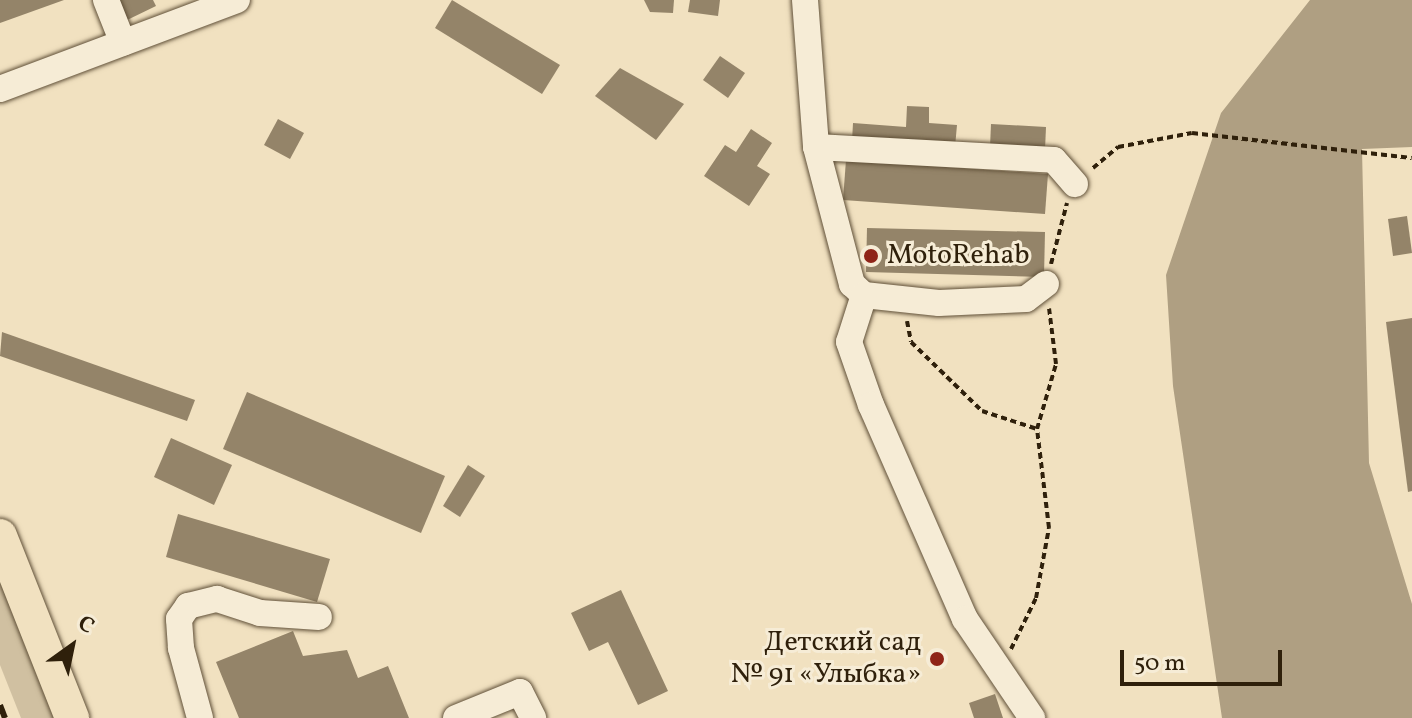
<!DOCTYPE html>
<html>
<head>
<meta charset="utf-8">
<style>
	body { margin:0 }
	#map { position:relative; width:1412px; height:718px; overflow:hidden; background:#f1e1c0; font-family:Vollkorn,serif }
	div>[style] { position:absolute }
	.green>* { inset:0; background:#d0c0a1 }
	.water>* { inset:0; background:#af9f82 }
	.building>* { inset:0; background:#948469 }
	.path>* { height:4px; margin-top:-2px; transform-origin:0; background:repeating-linear-gradient(90deg,#2f200b 0 6px,transparent 0 10px) }
	.roads { filter:drop-shadow(0 0 2px #605038) drop-shadow(0 0 2px #605038) }
	.minor>* { height:26px; margin:-13px; padding:0 13px; transform-origin:13px; border-radius:13px; background:#f6ecd6 }
	.major>* { height:34px; margin:-17px; padding:0 17px; transform-origin:17px; border-radius:17px; background:#f1e1c0 }
	.rail>* { height:6px; margin-top:-3px; transform-origin:0; background:repeating-linear-gradient(90deg,#2f200b 0 14px,transparent 0 28px) }
	.dots>* { width:22px; height:22px; translate:-50% -50%; box-sizing:border-box; border:4px solid #f6ecd6; border-radius:50% }
	span { translate:-50% -50%; white-space:nowrap; text-align:center; line-height:1.15; -webkit-text-stroke:6px #f6ecd6; paint-order:stroke }
	.poi-label { font-size:28px; color:#2f200b }
	.left { translate:0 -50%; text-align:left }
	.right { translate:-100% -50%; text-align:right }
	.north { position:absolute; left:32px; top:606px; width:80px; height:80px; -webkit-text-stroke:6px #f6ecd6; paint-order:stroke; rotate:33deg; font-size:22px; font-weight:700; line-height:32px; text-align:center; color:#2f200b }
	.north::after { content:''; display:block; margin:auto; width:28px; height:36px; background:#2f200b; clip-path:polygon(50% 0,100% 100%,50% 72%,0 100%) }
	.scale { position:absolute; left:1120px; top:650px; width:162px; height:36px; box-sizing:border-box; border:4px solid #2f200b; border-top:0; padding-left:10px; font-size:24px; line-height:28px; white-space:nowrap; color:#2f200b; -webkit-text-stroke:6px #f6ecd6; paint-order:stroke }
</style>
</head>
<body>
<div id="map">
	<div class="green">
		<i style="clip-path:polygon(0 580px,56px 718px,21px 718px,0 665px)"></i>
	</div>
	<div class="water">
		<i style="clip-path:polygon(1310px 0,1412px 0,1412px 147px,1362px 149px,1369px 463px,1412px 604px,1412px 718px,1222px 718px,1173px 386px,1166px 275px,1221px 113px)"></i>
	</div>
	<div class="building">
		<i style="clip-path:polygon(0 0,64px 0,0 23px)"></i>
		<i style="clip-path:polygon(113px 0,153px 0,156px 6px,123px 22px)"></i>
		<i style="clip-path:polygon(452px 0,560px 65px,542px 94px,435px 28px)"></i>
		<i style="clip-path:polygon(644px 0,674px 0,673px 13px,650px 12px)"></i>
		<i style="clip-path:polygon(690px 0,720px 0,718px 16px,688px 12px)"></i>
		<i style="clip-path:polygon(720px 56px,745px 73px,728px 98px,703px 80px)"></i>
		<i style="clip-path:polygon(620px 68px,684px 104px,656px 140px,595px 96px)"></i>
		<i style="clip-path:polygon(907px 106px,929px 107px,929px 123px,957px 125px,955px 147px,852px 141px,853px 123px,906px 127px)"></i>
		<i style="clip-path:polygon(278px 119px,304px 133px,290px 159px,264px 145px)"></i>
		<i style="clip-path:polygon(991px 124px,1046px 127px,1045px 150px,990px 147px)"></i>
		<i style="clip-path:polygon(751px 129px,772px 143px,757px 166px,770px 174px,749px 206px,704px 176px,725px 145px,736px 152px)"></i>
		<i style="clip-path:polygon(846px 160px,1048px 174px,1045px 214px,843px 200px)"></i>
		<i style="clip-path:polygon(1407px 216px,1412px 253px,1393px 256px,1388px 219px)"></i>
		<i style="clip-path:polygon(867px 228px,1045px 232px,1044px 277px,866px 272px)"></i>
		<i style="clip-path:polygon(1412px 318px,1412px 491px,1408px 492px,1386px 322px)"></i>
		<i style="clip-path:polygon(2px 332px,195px 400px,187px 421px,0 356px)"></i>
		<i style="clip-path:polygon(247px 392px,445px 476px,421px 533px,223px 449px)"></i>
		<i style="clip-path:polygon(171px 438px,232px 465px,214px 505px,154px 477px)"></i>
		<i style="clip-path:polygon(468px 465px,485px 476px,460px 517px,443px 506px)"></i>
		<i style="clip-path:polygon(178px 514px,330px 559px,317px 602px,166px 557px)"></i>
		<i style="clip-path:polygon(621px 590px,668px 691px,638px 705px,608px 642px,589px 651px,571px 613px)"></i>
		<i style="clip-path:polygon(293px 631px,303px 656px,347px 650px,358px 678px,388px 666px,409px 718px,239px 718px,216px 662px)"></i>
		<i style="clip-path:polygon(995px 694px,1003px 718px,974px 718px,969px 703px)"></i>
	</div>
	<div class="path">
		<i style="left:1093px;top:168px;width:33px;rotate:-40deg"></i>
		<i style="left:1118px;top:147px;width:75px;rotate:-10.7deg"></i>
		<i style="left:1192px;top:133px;width:221px;rotate:6.5deg"></i>
		<i style="left:1051px;top:264px;width:63px;rotate:-75.3deg"></i>
		<i style="left:907px;top:321px;width:21px;rotate:79deg"></i>
		<i style="left:911px;top:342px;width:99px;rotate:44.2deg"></i>
		<i style="left:982px;top:411px;width:58px;rotate:18.1deg"></i>
		<i style="left:1011px;top:649px;width:57px;rotate:-63.9deg"></i>
		<i style="left:1036px;top:598px;width:71px;rotate:-79.5deg"></i>
		<i style="left:1049px;top:528px;width:100px;rotate:-96.9deg"></i>
		<i style="left:1037px;top:429px;width:68px;rotate:-73.7deg"></i>
		<i style="left:1056px;top:364px;width:56px;rotate:-97.1deg"></i>
	</div>
	<div class="roads">
		<div class="minor">
			<i style="left:106px;top:0;width:46px;rotate:68.4deg"></i>
			<i style="left:805px;top:0;width:147px;rotate:85.7deg"></i>
			<i style="left:816px;top:147px;width:142px;rotate:75.3deg"></i>
			<i style="left:852px;top:284px;width:16px;rotate:43deg"></i>
			<i style="left:864px;top:295px;width:75px;rotate:6.1deg"></i>
			<i style="left:939px;top:303px;width:87px;rotate:-2.6deg"></i>
			<i style="left:1026px;top:299px;width:25px;rotate:-37deg"></i>
			<i style="left:0;top:89px;width:253px;rotate:-20.6deg"></i>
			<i style="left:816px;top:147px;width:238px;rotate:3.1deg"></i>
			<i style="left:1054px;top:160px;width:32px;rotate:49deg"></i>
			<i style="left:864px;top:295px;width:49px;rotate:107.7deg"></i>
			<i style="left:849px;top:342px;width:67px;rotate:70.8deg"></i>
			<i style="left:871px;top:405px;width:234px;rotate:66.3deg"></i>
			<i style="left:965px;top:619px;width:120px;rotate:55.9deg"></i>
			<i style="left:200px;top:718px;width:73px;rotate:-105.2deg"></i>
			<i style="left:181px;top:648px;width:29px;rotate:-94deg"></i>
			<i style="left:179px;top:619px;width:16px;rotate:-55deg"></i>
			<i style="left:188px;top:606px;width:30px;rotate:-14deg"></i>
			<i style="left:217px;top:599px;width:45px;rotate:18deg"></i>
			<i style="left:260px;top:613px;width:59px;rotate:3.9deg"></i>
			<i style="left:456px;top:718px;width:69px;rotate:-22.1deg"></i>
			<i style="left:520px;top:692px;width:29px;rotate:63deg"></i>
		</div>
		<div class="major">
			<i style="left:0;top:536px;width:196px;rotate:68.4deg"></i>
		</div>
	</div>
	<div class="rail">
		<i style="left:0;top:705px;width:14px;rotate:69deg"></i>
	</div>
	<div class="dots">
		<i style="left:871px;top:256px;background:#8f2418"></i>
		<i style="left:937px;top:659px;background:#8f2418"></i>
	</div>
	<div class="poi-label">
		<span class="left" style="left:887px;top:256px">MotoRehab</span>
		<span class="right" style="left:921px;top:659px">Детский сад<br>№ 91 «Улыбка»</span>
	</div>
	<div class="north">С</div>
	<div class="scale">50 m</div>
</div>
</body>
</html>
